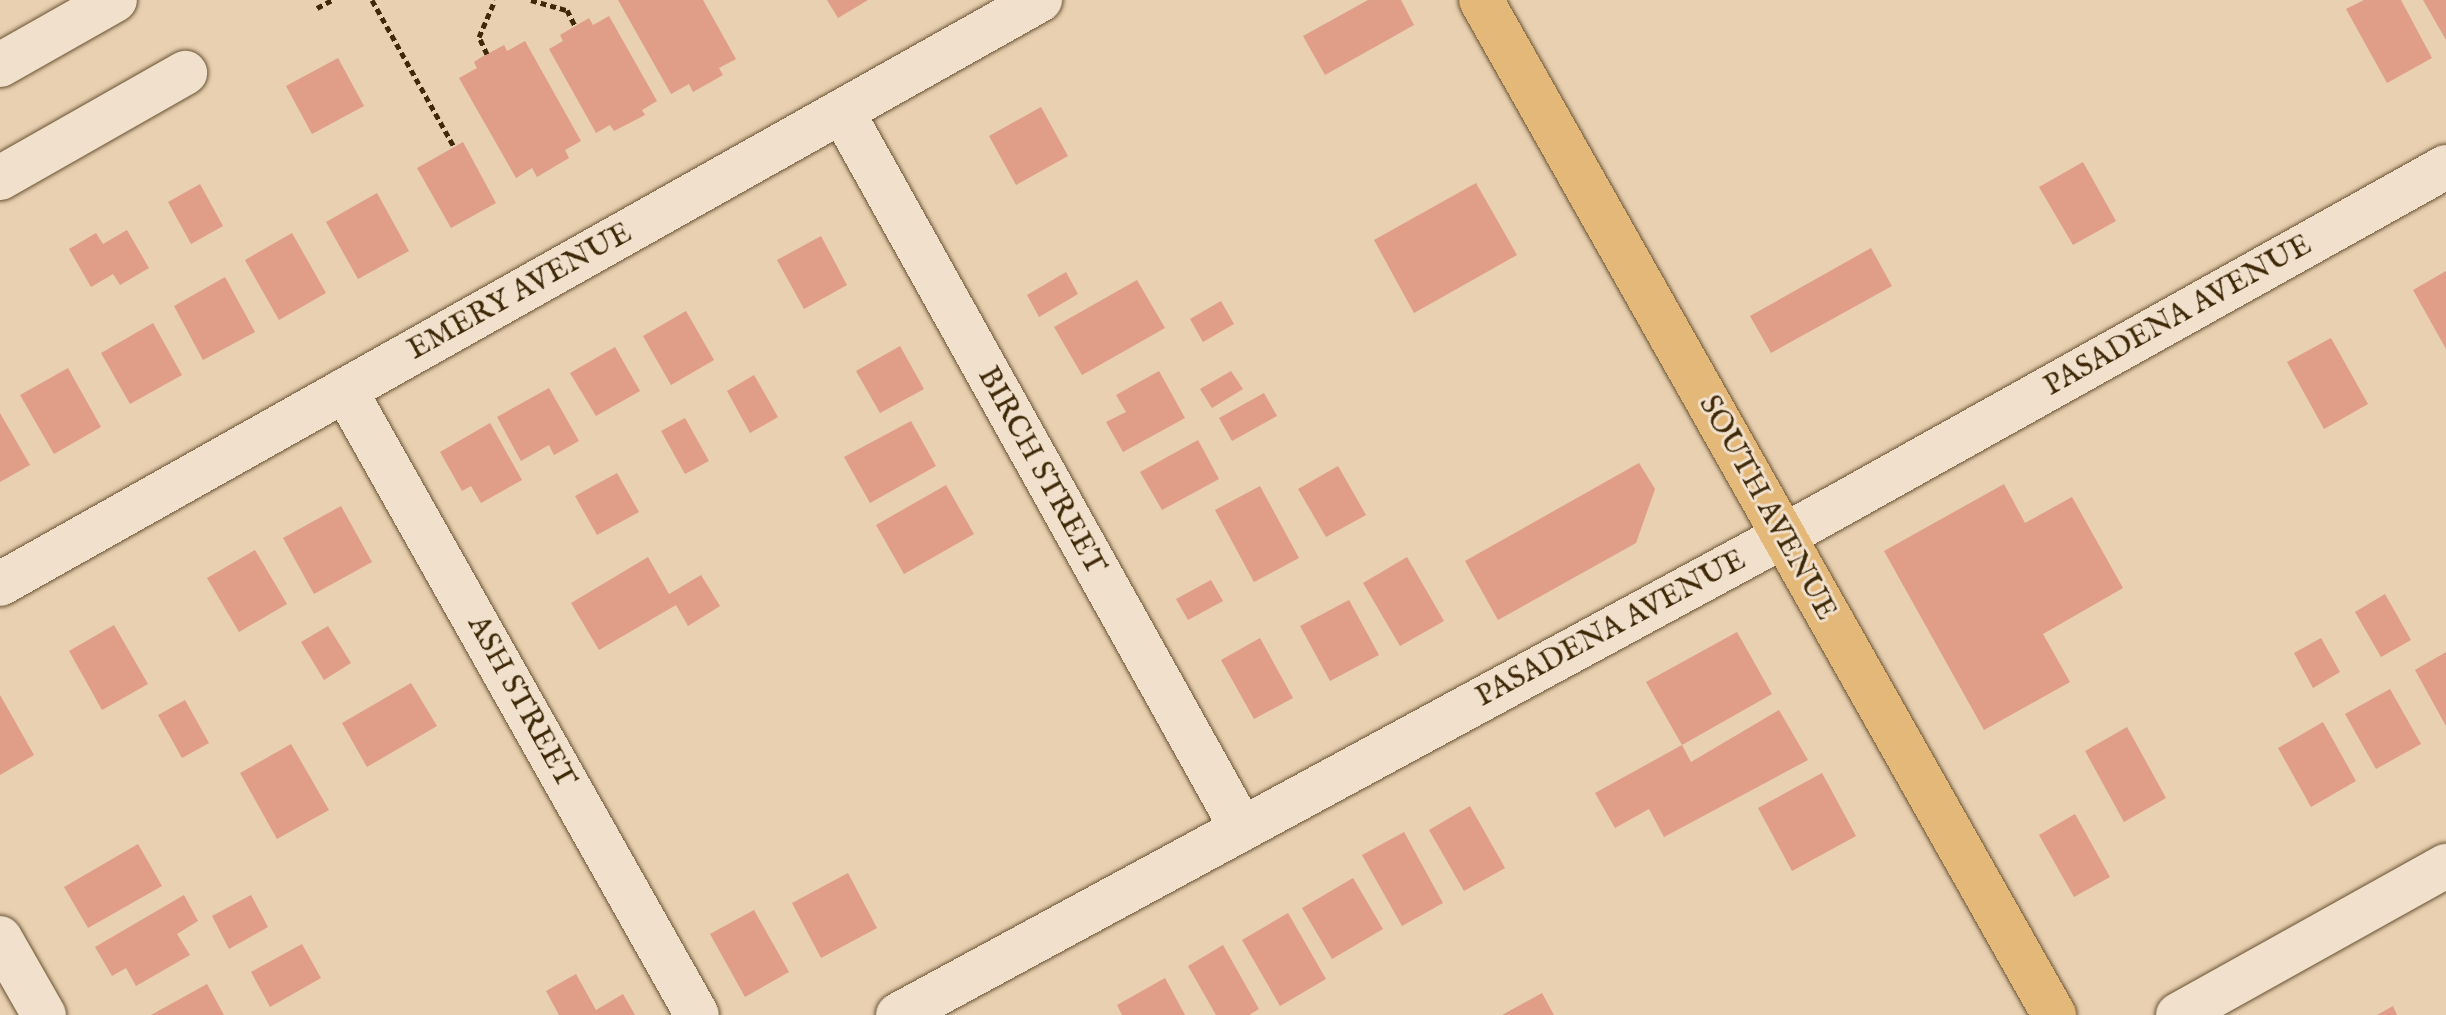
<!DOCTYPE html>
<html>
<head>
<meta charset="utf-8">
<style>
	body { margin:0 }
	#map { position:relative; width:2446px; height:1015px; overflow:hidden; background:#e8d0b1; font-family:"IM FELL English",serif }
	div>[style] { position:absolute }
	.building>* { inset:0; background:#e09d88 }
	.path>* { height:5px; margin-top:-2.5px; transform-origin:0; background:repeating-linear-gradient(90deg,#3e2807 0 6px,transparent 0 10px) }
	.roads { filter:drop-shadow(0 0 2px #685232) drop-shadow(0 0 2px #685232) }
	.minor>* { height:44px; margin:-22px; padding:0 22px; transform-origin:22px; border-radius:22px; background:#f0e0cc }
	.major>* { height:44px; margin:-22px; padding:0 22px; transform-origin:22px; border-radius:22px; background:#e4b878 }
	span { translate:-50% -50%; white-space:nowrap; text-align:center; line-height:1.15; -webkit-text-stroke:6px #f0e0cc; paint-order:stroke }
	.street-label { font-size:30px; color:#3e2807 }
</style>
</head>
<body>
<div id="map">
	<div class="building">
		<i style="clip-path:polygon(618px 0,703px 0,736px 59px,719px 68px,723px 75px,693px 92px,689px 84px,671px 94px)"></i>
		<i style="clip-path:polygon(827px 0,868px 0,838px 18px)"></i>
		<i style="clip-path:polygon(1368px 0,1401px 0,1414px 25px,1325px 75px,1303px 36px)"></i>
		<i style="clip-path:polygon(2364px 0,2401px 0,2432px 58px,2387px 83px,2346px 9px)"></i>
		<i style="clip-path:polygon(2423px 0,2446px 0,2446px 40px)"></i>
		<i style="clip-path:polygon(609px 16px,657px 101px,642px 110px,645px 115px,614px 131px,610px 125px,596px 133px,549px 49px,563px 41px,560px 35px,589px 18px,593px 25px)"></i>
		<i style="clip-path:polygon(525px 41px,581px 141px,565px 150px,569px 158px,537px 177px,532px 168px,516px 178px,459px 78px,477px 68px,474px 62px,480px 58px,504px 45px,507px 51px)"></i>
		<i style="clip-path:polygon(338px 58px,364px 106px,312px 134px,286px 86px)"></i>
		<i style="clip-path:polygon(1041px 107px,1068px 156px,1016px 185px,989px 136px)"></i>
		<i style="clip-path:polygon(463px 142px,496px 203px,451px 228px,417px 168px)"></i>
		<i style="clip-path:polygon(2083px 162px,2116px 221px,2073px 245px,2039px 187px)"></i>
		<i style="clip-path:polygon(1476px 183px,1517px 255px,1414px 313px,1374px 240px)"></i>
		<i style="clip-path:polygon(200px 184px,223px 226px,191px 244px,168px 202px)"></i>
		<i style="clip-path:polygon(377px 193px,409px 251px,358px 279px,326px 222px)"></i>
		<i style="clip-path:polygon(127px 230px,149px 268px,120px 285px,113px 274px,91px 287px,69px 249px,96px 233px,103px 244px)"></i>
		<i style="clip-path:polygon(292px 233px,326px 293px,279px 320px,245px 260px)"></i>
		<i style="clip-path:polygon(821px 236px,847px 285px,804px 309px,777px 260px)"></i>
		<i style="clip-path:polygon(1871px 248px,1892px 286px,1771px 353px,1750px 316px)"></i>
		<i style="clip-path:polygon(2446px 271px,2446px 349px,2413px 290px)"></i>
		<i style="clip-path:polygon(1066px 272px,1078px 294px,1039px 317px,1027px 295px)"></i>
		<i style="clip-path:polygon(225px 277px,255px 332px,203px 360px,174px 306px)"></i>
		<i style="clip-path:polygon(1137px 280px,1165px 328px,1082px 375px,1054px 327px)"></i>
		<i style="clip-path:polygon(1221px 301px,1234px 324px,1203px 342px,1190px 319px)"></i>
		<i style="clip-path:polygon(686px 311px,714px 360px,671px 385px,643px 336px)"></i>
		<i style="clip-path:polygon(153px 323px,182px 375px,130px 404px,101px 353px)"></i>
		<i style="clip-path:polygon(2331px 338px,2368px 404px,2324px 429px,2287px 362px)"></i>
		<i style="clip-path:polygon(900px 346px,924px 389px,880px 413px,856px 371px)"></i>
		<i style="clip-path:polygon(615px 347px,640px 391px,596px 416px,570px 373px)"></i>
		<i style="clip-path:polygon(68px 368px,101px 427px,54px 454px,20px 395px)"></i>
		<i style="clip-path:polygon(1159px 371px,1185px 418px,1123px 452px,1106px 422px,1126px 412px,1116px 395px)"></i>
		<i style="clip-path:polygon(1231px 371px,1243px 389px,1212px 408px,1200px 389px)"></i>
		<i style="clip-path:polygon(754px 375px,778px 417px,750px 433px,727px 391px)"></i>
		<i style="clip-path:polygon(549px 388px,579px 441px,554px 455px,549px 445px,521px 461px,497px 417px)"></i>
		<i style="clip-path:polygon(1264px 393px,1277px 416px,1232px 441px,1219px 418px)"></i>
		<i style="clip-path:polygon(0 413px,30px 465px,0 482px)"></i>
		<i style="clip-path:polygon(685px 418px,709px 461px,685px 474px,661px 431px)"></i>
		<i style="clip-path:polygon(911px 421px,936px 466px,870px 503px,844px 457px)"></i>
		<i style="clip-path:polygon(490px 423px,522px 480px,481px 503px,471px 486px,462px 491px,440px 452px)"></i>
		<i style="clip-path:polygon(1198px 440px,1219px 479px,1162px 510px,1140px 472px)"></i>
		<i style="clip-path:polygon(1639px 463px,1655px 489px,1636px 543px,1498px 620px,1465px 561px)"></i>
		<i style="clip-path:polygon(1338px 466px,1366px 515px,1326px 537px,1298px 489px)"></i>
		<i style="clip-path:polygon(617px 473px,639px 512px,597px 535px,575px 496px)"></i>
		<i style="clip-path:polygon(2004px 484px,2025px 523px,2072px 497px,2123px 588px,2043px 634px,2070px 682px,1984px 730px,1884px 551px)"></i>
		<i style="clip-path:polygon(946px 485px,974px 534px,904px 574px,876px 525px)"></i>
		<i style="clip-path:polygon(1260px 486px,1299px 558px,1254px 582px,1215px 510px)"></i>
		<i style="clip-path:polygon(341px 506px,372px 562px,314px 594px,283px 538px)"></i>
		<i style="clip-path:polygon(255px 550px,287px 604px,239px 632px,207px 578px)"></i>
		<i style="clip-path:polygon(648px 557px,669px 594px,701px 575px,720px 606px,688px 626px,676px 605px,599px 650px,571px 603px)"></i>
		<i style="clip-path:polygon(1407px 557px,1444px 621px,1400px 646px,1363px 583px)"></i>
		<i style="clip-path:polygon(1211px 580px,1223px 601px,1188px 620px,1176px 599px)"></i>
		<i style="clip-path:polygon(2385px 594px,2411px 640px,2381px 657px,2355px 612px)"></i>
		<i style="clip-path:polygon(1349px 600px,1379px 655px,1330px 681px,1300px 626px)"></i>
		<i style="clip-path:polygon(114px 625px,148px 684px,102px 710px,69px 651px)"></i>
		<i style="clip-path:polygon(328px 626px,351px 663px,324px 680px,301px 642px)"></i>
		<i style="clip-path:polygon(1737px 632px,1772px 694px,1682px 745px,1691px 762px,1779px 710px,1808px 760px,1664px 837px,1649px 809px,1615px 828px,1595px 793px,1682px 745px,1646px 682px)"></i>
		<i style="clip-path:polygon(1260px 638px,1293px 698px,1254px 719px,1221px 660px)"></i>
		<i style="clip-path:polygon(2321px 638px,2340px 672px,2313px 688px,2294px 653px)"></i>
		<i style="clip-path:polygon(2446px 652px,2446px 726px,2415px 670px)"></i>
		<i style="clip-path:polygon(411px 683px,437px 726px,367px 767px,342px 723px)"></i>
		<i style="clip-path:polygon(2390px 689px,2421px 744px,2376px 769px,2345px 714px)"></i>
		<i style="clip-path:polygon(0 695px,34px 755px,0 775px)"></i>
		<i style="clip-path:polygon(185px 700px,209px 743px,182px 758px,158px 715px)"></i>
		<i style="clip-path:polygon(2323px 722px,2356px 781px,2311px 807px,2278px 748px)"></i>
		<i style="clip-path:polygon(2127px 727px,2166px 798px,2124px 822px,2085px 751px)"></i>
		<i style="clip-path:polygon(291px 744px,329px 810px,277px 839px,240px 773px)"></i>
		<i style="clip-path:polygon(1822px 773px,1856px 836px,1792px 871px,1758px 808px)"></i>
		<i style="clip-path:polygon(1470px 806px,1505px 868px,1464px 891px,1429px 830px)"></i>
		<i style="clip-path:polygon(2075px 814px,2110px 877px,2074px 897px,2039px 835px)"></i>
		<i style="clip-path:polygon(1404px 832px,1443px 903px,1402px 926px,1362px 855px)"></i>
		<i style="clip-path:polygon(138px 844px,162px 886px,88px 928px,64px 887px)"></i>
		<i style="clip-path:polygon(848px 873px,877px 928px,821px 958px,792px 903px)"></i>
		<i style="clip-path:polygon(1353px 878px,1383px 929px,1332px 959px,1302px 908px)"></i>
		<i style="clip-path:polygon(184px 895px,198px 921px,177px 934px,190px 955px,136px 986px,126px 968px,112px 976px,95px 947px)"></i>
		<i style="clip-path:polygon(251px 895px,268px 927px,229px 949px,212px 916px)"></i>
		<i style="clip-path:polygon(754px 910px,789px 972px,745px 997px,710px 934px)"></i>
		<i style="clip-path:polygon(1288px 913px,1326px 979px,1280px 1006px,1242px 940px)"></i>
		<i style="clip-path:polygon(302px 944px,321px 978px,270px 1007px,251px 972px)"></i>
		<i style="clip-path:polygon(1223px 945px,1259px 1009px,1249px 1015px,1216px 1015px,1188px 966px)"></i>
		<i style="clip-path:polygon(576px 974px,596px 1010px,623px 994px,635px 1015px,559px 1015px,546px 991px)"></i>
		<i style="clip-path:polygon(1165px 978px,1185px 1015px,1122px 1015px,1117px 1005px)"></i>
		<i style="clip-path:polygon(207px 984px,224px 1015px,151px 1015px)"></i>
		<i style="clip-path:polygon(1542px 993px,1554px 1015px,1502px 1015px)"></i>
		<i style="clip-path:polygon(2393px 1006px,2397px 1015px,2377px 1015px)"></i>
	</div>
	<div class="path">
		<i style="left:372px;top:0;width:168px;rotate:60.8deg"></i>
		<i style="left:531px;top:0;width:37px;rotate:16deg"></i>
		<i style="left:567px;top:10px;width:18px;rotate:63deg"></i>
		<i style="left:317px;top:8px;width:17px;rotate:-28deg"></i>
		<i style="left:487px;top:54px;width:19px;rotate:-115deg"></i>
		<i style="left:479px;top:37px;width:40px;rotate:-66.6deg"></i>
	</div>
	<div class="roads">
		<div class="minor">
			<i style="left:0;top:65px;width:132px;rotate:-29.5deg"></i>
			<i style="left:842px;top:111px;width:822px;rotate:60.88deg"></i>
			<i style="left:0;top:178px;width:213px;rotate:-29.6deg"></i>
			<i style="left:345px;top:390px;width:717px;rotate:60.61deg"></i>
			<i style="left:0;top:584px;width:1193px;rotate:-29.32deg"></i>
			<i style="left:0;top:938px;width:89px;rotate:60.3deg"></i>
			<i style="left:898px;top:1015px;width:1007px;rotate:-28.4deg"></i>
			<i style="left:1784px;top:536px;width:758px;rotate:-29.14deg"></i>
			<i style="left:2178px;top:1015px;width:307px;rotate:-29.1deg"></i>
		</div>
		<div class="major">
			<i style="left:1481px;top:0;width:1166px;rotate:60.55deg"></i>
		</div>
	</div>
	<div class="street-label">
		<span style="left:520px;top:292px;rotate:-29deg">EMERY AVENUE</span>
		<span style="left:2178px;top:316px;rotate:-29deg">PASADENA AVENUE</span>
		<span style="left:1041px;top:471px;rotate:61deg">BIRCH STREET</span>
		<span style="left:1767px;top:508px;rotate:61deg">SOUTH AVENUE</span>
		<span style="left:1611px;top:629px;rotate:-28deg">PASADENA AVENUE</span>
		<span style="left:521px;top:702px;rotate:61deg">ASH STREET</span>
	</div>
</div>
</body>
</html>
